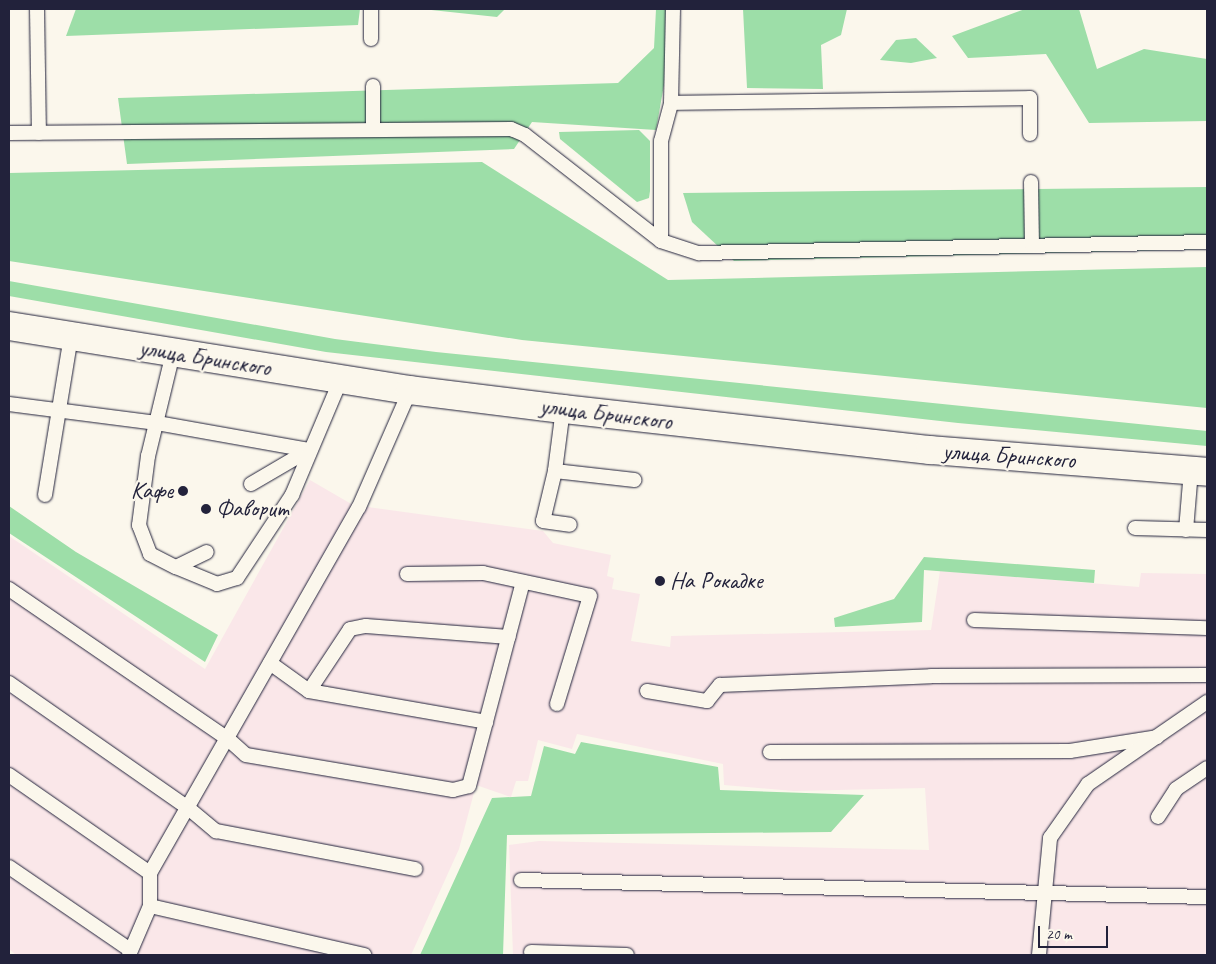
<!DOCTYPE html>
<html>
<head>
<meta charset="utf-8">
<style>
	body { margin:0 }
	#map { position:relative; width:1216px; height:964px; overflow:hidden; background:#fbf7ec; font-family:Caveat,sans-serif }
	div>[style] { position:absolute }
	.built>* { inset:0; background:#fae7e9 }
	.green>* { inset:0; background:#9ddea8 }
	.roads { filter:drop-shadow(0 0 1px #22223b) drop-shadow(0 0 1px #22223b) }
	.lane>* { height:14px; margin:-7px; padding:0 7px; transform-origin:7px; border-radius:7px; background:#fbf7ec }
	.secondary>* { height:28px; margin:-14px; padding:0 14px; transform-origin:14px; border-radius:14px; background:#fbf7ec }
	.dots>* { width:14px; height:14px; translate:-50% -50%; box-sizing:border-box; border:2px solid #fbf7ec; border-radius:50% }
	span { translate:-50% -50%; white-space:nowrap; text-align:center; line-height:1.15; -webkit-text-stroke:4.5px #fbf7ec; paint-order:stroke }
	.street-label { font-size:24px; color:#22223b }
	.poi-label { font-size:24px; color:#22223b }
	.right { translate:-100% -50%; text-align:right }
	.left { translate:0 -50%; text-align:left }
	.frame { position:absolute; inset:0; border:10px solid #22223b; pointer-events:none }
	.scale { position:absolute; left:1038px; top:926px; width:70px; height:22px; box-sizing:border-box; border:2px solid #22223b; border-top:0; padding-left:6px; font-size:15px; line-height:18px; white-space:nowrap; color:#22223b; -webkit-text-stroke:4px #fbf7ec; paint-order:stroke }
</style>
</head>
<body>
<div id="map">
	<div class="built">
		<i style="clip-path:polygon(310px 480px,353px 505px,543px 531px,553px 543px,611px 555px,607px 576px,614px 578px,612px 589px,640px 594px,631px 641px,670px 647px,671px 636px,931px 630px,940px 571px,1139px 587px,1141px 573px,1207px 574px,1207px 955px,513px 955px,509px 845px,539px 841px,929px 850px,925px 788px,794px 791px,724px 785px,723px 764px,577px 734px,572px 749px,538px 740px,528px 781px,516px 781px,511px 797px,476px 785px,459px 849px,411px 955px,16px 955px,9px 949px,9px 536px,205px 669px)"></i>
	</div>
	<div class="green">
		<i style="clip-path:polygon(76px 9px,360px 9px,358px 25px,66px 36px)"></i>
		<i style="clip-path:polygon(422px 9px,505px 9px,497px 17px)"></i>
		<i style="clip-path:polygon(656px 9px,666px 9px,665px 79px,656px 130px,532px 122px,514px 149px,127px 164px,118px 98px,618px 83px,654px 48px)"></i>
		<i style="clip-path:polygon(743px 9px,847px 9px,841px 35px,821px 45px,823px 89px,747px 88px)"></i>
		<i style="clip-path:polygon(1025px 9px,1079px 9px,1097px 69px,1144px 49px,1207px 59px,1207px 121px,1089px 123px,1046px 54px,968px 58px,952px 36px)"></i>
		<i style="clip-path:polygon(916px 38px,937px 58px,911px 63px,880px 60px,896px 40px)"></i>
		<i style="clip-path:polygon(639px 130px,650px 141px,650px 191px,649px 198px,637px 202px,560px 139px,559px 132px)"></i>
		<i style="clip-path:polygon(482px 162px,668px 280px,1207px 267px,1207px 408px,522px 340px,9px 261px,9px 173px)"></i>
		<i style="clip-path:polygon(1207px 187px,1207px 249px,734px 261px,692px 222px,683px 193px)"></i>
		<i style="clip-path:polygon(9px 281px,335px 339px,436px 352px,1207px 431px,1207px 446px,958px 423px,326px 352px,9px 296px)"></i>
		<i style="clip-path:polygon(9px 506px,76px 552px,218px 635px,205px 662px,9px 533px)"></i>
		<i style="clip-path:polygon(924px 557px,1095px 570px,1094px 583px,924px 570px,922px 622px,835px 627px,834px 618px,894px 599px)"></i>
		<i style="clip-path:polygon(581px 742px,718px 767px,720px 790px,864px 795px,831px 832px,507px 835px,503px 955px,420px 955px,492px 798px,531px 796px,544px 746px,575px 754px)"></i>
	</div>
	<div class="roads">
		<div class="lane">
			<i style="left:37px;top:9px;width:124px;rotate:89.1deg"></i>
			<i style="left:371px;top:9px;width:30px;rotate:90deg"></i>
			<i style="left:373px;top:86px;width:44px;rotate:90deg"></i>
			<i style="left:671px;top:103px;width:359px;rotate:-0.8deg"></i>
			<i style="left:1030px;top:98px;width:36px;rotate:90deg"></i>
			<i style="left:9px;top:133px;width:502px;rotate:-0.46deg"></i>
			<i style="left:511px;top:129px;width:15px;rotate:23deg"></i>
			<i style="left:525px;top:135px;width:172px;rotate:37.9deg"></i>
			<i style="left:661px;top:241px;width:40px;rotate:18deg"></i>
			<i style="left:699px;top:253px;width:508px;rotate:-1.24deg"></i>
			<i style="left:1031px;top:182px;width:64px;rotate:89.1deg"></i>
			<i style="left:661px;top:241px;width:100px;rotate:-90deg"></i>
			<i style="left:661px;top:141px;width:39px;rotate:-75deg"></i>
			<i style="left:671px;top:103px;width:94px;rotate:-88.8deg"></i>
			<i style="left:173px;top:353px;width:106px;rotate:103.6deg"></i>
			<i style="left:148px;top:456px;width:70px;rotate:97.4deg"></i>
			<i style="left:139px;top:525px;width:31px;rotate:69deg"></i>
			<i style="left:150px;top:554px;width:29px;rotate:27deg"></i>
			<i style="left:176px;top:567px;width:34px;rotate:-26deg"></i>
			<i style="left:9px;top:404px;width:149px;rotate:7.3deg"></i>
			<i style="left:157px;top:423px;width:154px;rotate:10.1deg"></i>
			<i style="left:563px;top:409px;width:63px;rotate:97.4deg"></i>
			<i style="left:555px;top:471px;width:51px;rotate:103.5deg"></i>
			<i style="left:543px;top:521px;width:27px;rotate:8deg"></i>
			<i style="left:555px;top:471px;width:80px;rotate:6.5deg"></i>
			<i style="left:251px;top:484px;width:67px;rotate:-30.4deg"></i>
			<i style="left:45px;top:495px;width:161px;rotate:-80.7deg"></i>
			<i style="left:1135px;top:528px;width:72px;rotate:1.6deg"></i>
			<i style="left:1186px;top:530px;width:59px;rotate:-85.2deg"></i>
			<i style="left:176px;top:567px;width:44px;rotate:22.5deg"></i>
			<i style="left:217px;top:584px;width:21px;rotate:-17deg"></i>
			<i style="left:237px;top:578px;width:100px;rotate:-56.5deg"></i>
			<i style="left:292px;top:495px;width:126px;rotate:-67.1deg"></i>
			<i style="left:407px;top:574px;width:76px;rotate:-0.8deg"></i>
			<i style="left:483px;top:573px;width:109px;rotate:12.1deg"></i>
			<i style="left:590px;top:596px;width:113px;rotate:107deg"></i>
			<i style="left:9px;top:589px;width:264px;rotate:34.4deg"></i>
			<i style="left:227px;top:738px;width:25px;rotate:42deg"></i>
			<i style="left:246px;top:755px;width:210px;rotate:9.6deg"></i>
			<i style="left:453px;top:790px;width:16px;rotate:-14deg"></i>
			<i style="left:469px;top:786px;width:211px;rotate:-75.2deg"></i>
			<i style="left:974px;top:620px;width:233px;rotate:2deg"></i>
			<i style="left:270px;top:663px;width:48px;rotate:35.7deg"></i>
			<i style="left:309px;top:691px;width:180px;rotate:9.9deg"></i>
			<i style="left:9px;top:683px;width:217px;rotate:34.9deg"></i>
			<i style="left:187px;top:807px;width:38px;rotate:40deg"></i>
			<i style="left:216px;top:831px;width:203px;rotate:10.8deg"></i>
			<i style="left:309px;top:691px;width:74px;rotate:-56.5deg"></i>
			<i style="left:350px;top:629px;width:16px;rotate:-11deg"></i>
			<i style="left:366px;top:626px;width:143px;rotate:4.4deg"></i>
			<i style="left:647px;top:691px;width:61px;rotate:9.5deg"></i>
			<i style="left:707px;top:701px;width:21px;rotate:-51deg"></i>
			<i style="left:720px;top:685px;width:211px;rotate:-2.4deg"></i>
			<i style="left:931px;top:676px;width:276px;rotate:-0.2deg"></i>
			<i style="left:770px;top:752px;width:300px;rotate:-0.2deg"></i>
			<i style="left:1070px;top:751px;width:88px;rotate:-9.1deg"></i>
			<i style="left:9px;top:775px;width:172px;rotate:34.8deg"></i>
			<i style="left:1158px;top:817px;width:33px;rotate:-57deg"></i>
			<i style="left:1176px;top:789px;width:37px;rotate:-34deg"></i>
			<i style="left:9px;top:867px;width:147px;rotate:34.4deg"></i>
			<i style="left:521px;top:880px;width:686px;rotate:1.42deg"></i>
			<i style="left:150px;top:906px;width:220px;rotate:12.9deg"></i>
			<i style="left:531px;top:952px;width:96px;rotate:1.8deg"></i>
			<i style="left:129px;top:955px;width:53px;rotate:-66.8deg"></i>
			<i style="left:150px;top:906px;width:33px;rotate:-90deg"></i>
			<i style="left:150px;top:873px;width:421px;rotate:-60.3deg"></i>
			<i style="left:359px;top:507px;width:128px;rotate:-66.4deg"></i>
			<i style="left:1039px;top:955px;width:118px;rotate:-84.6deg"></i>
			<i style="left:1050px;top:838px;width:66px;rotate:-54.9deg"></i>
			<i style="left:1088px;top:784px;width:145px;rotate:-34.6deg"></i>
		</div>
		<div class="secondary">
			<i style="left:9px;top:326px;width:406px;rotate:9.1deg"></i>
			<i style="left:410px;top:390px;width:154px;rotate:7.1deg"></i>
			<i style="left:563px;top:409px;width:369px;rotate:6.4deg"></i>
			<i style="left:930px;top:450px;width:278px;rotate:4.5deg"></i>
		</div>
	</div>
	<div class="dots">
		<i style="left:183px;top:491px;background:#22223b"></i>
		<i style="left:206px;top:509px;background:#22223b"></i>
		<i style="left:660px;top:581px;background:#22223b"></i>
	</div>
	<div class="street-label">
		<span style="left:205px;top:358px;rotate:9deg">улица Бринского</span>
		<span style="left:606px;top:414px;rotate:7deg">улица Бринского</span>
		<span style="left:1009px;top:456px;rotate:4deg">улица Бринского</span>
	</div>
	<div class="poi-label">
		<span class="right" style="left:173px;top:491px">Кафе</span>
		<span class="left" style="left:216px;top:509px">Фаворит</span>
		<span class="left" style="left:670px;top:581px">На Рокадке</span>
	</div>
	<div class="frame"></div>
	<div class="scale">20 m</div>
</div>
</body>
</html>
